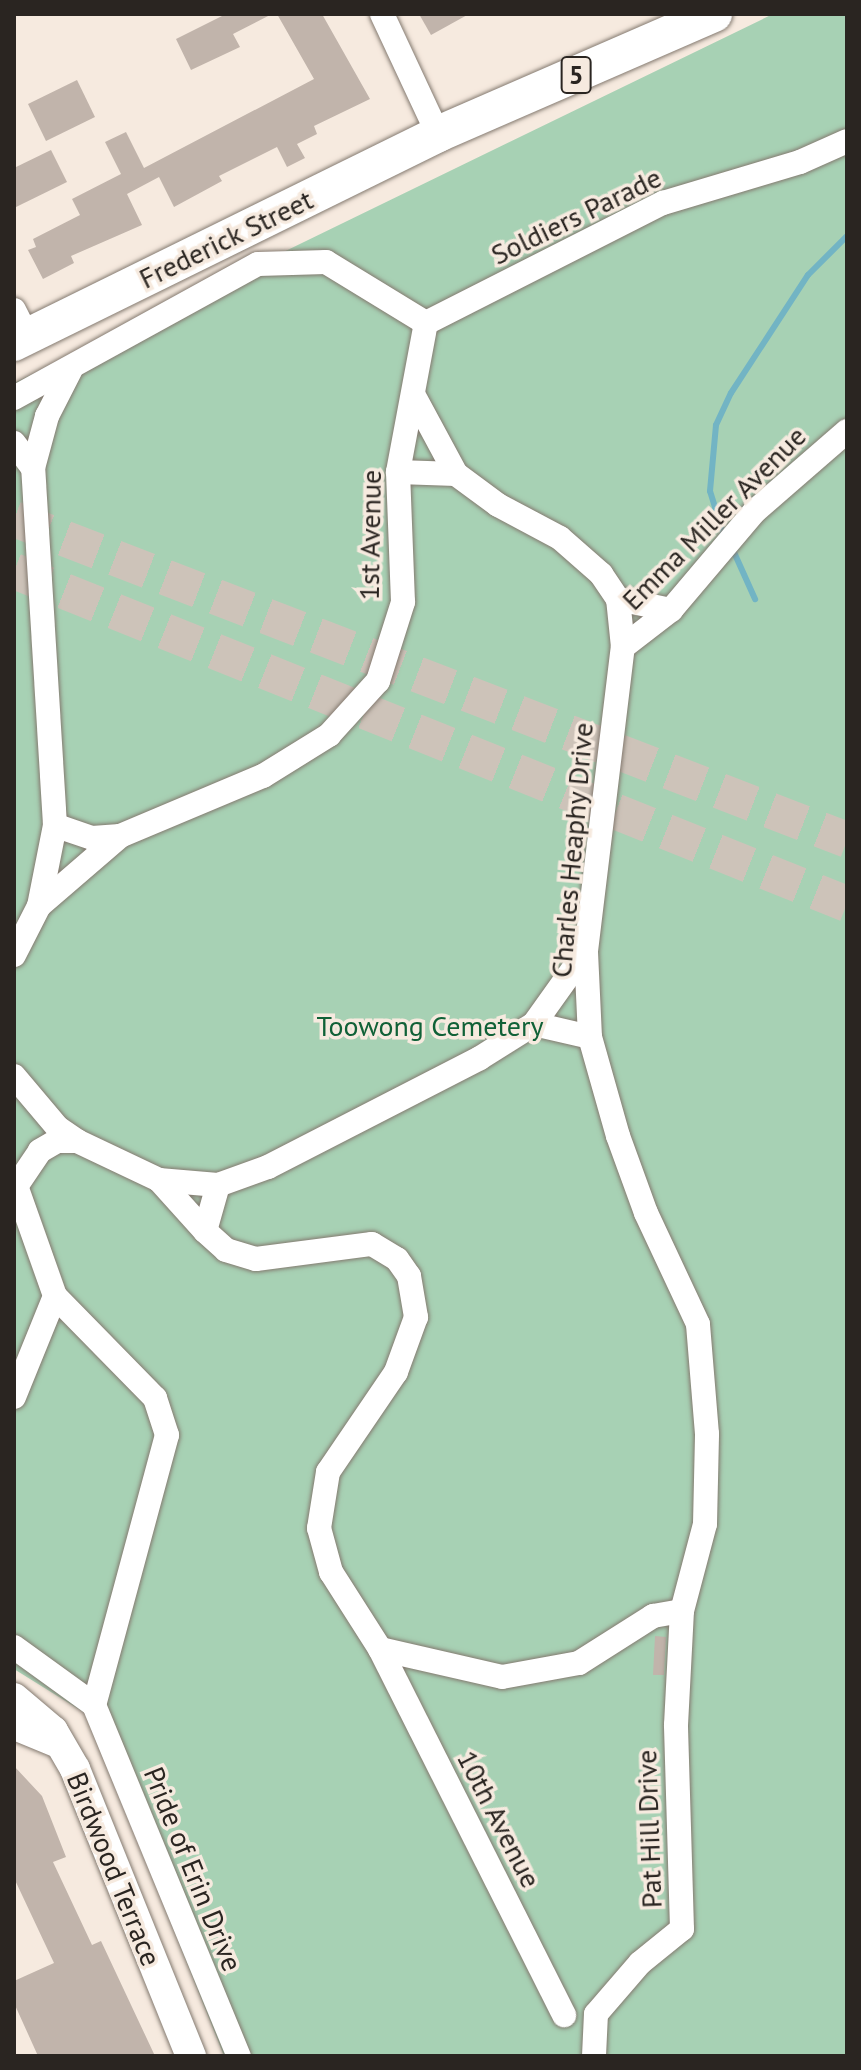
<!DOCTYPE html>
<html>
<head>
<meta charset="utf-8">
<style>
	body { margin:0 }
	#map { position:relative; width:861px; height:2070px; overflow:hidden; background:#f6eadf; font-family:"PT Sans",sans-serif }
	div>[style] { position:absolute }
	.green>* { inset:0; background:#a7d1b4 }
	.stream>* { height:6px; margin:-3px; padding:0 3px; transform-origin:3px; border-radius:3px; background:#72b4c4 }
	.building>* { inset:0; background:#c1b4ab }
	.highway-tunnel>* { height:36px; margin-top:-18px; transform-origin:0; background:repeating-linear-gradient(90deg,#cdc3b9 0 36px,transparent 0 54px) }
	.roads { filter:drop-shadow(0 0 2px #847a70) drop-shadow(0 0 2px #847a70) }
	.minor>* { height:24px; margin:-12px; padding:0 12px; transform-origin:12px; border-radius:12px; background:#fff }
	.major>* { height:30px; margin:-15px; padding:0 15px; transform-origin:15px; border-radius:15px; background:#fff }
	.highway>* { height:36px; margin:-18px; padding:0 18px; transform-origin:18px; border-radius:18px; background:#fff }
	span { translate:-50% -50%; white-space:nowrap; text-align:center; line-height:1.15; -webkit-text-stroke:7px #f6eadf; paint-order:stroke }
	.shield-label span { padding:2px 6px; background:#f6eadf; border:2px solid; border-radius:6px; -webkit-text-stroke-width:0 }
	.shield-label { font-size:26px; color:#2a2521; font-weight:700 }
	.street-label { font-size:28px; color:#2a2521 }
	.park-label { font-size:28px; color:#106137 }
	.frame { position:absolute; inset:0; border:16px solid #2a2521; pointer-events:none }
</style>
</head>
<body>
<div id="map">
	<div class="green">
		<i style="clip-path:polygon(773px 14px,847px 14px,847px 2056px,224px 2056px,88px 1715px,14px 1669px,14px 383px)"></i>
	</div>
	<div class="stream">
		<i style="left:724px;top:536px;width:47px;rotate:-107.3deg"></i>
		<i style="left:710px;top:491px;width:66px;rotate:-84.8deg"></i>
		<i style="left:716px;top:425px;width:35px;rotate:-65deg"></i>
		<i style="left:731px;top:393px;width:141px;rotate:-56.9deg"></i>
		<i style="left:808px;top:275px;width:55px;rotate:-45deg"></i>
		<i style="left:733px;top:550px;width:54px;rotate:65.8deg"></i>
	</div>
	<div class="building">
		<i style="clip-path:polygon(226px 14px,272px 14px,233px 34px,240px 47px,191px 70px,176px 39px)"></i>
		<i style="clip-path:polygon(277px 14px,322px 14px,370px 99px,314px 126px,317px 134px,297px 144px,305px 158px,287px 167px,277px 147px,219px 176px,222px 181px,174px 207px,159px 177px,127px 194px,142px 225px,71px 256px,74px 263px,43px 279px,28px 250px,36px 247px,33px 239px,80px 215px,72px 199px,121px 174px,105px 142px,126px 132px,144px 168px,314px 79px)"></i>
		<i style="clip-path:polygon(419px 14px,469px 14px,431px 35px)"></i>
		<i style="clip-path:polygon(77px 80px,95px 117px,46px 141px,28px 104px)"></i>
		<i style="clip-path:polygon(51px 150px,67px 182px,14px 208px,14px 168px)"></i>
		<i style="clip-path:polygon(655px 1636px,666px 1637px,664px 1675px,653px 1675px)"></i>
		<i style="clip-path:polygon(14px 1766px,42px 1796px,66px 1857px,53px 1862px,92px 1945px,101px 1941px,155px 2056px,38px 2056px,14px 2003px,14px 1981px,54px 1963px,14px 1878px)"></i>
	</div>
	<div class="highway-tunnel">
		<i style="left:14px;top:519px;width:893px;rotate:21.07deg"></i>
		<i style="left:14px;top:571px;width:897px;rotate:21.79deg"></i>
	</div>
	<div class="roads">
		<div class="minor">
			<i style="left:382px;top:14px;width:132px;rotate:65deg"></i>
			<i style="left:14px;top:310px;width:29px;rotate:63deg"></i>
			<i style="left:426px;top:323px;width:266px;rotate:-26.9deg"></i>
			<i style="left:663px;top:203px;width:143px;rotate:-16.7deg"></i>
			<i style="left:800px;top:162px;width:51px;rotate:-24.1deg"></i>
			<i style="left:14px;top:398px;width:278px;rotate:-28.8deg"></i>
			<i style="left:258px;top:264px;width:68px;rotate:-1.7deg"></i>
			<i style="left:326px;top:262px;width:117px;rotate:31.4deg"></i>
			<i style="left:14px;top:443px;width:31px;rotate:53deg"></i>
			<i style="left:33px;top:468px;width:54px;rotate:-74.9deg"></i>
			<i style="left:47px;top:416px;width:51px;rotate:-62.9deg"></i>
			<i style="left:398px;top:472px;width:58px;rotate:2deg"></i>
			<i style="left:456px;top:474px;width:89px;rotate:-118.3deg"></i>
			<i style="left:456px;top:474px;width:52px;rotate:36.4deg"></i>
			<i style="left:498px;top:505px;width:70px;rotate:28deg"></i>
			<i style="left:560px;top:538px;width:55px;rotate:41.3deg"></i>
			<i style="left:601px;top:574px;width:30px;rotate:56deg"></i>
			<i style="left:623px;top:647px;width:61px;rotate:-37.6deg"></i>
			<i style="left:671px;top:610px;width:130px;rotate:-49.7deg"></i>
			<i style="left:755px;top:511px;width:122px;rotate:-41deg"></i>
			<i style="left:120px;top:836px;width:155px;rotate:-22.8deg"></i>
			<i style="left:263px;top:776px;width:78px;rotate:-31.8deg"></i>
			<i style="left:329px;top:735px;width:73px;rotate:-47.8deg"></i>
			<i style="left:378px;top:681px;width:83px;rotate:-72.4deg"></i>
			<i style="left:403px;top:602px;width:130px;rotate:-92.2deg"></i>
			<i style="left:398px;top:472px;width:152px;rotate:-79.4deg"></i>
			<i style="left:39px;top:906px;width:107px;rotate:-40.8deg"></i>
			<i style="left:120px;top:836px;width:28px;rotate:176deg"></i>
			<i style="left:92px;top:838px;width:39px;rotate:-161deg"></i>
			<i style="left:586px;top:951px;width:90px;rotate:125.5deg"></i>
			<i style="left:534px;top:1024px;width:57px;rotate:13.1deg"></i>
			<i style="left:14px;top:955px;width:55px;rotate:-63deg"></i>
			<i style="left:39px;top:906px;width:83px;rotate:-78.8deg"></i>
			<i style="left:55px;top:825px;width:358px;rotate:-93.5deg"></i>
			<i style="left:14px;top:1076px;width:68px;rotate:49.8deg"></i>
			<i style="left:58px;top:1128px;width:23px;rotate:34deg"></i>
			<i style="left:77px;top:1141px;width:20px;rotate:180deg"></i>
			<i style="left:57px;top:1141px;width:20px;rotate:150deg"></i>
			<i style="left:40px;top:1151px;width:41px;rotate:124.1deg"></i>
			<i style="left:77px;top:1141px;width:91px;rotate:25.4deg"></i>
			<i style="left:159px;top:1180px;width:59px;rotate:4.8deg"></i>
			<i style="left:218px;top:1185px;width:53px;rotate:-19.8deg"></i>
			<i style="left:268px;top:1167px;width:238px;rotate:-27.2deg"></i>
			<i style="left:480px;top:1058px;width:64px;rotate:-32.2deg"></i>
			<i style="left:14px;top:1180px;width:123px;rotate:70.5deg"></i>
			<i style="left:55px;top:1296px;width:143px;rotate:45.6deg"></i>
			<i style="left:155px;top:1398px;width:39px;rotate:72deg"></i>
			<i style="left:167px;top:1435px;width:280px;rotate:105.1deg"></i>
			<i style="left:159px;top:1180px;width:69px;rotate:48deg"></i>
			<i style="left:205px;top:1231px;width:48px;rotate:-74.2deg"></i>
			<i style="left:205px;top:1231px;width:28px;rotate:42deg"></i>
			<i style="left:226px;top:1250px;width:31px;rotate:17deg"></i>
			<i style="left:256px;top:1259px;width:117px;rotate:-7.4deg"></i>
			<i style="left:372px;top:1244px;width:29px;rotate:31deg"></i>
			<i style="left:397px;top:1259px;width:21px;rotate:55deg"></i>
			<i style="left:409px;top:1276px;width:42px;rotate:80.3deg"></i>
			<i style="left:416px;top:1317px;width:59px;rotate:110deg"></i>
			<i style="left:396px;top:1372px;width:121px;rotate:124.2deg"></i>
			<i style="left:328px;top:1472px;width:57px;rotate:99.1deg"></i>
			<i style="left:319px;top:1528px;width:46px;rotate:74.7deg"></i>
			<i style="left:331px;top:1572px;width:91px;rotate:57.5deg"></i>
			<i style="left:380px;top:1649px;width:125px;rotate:12.9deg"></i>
			<i style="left:502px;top:1677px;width:78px;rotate:-10.3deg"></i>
			<i style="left:579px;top:1663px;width:88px;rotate:-32.4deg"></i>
			<i style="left:653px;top:1616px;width:29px;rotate:-10deg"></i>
			<i style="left:14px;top:1397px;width:109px;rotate:-67.9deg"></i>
			<i style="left:14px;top:1647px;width:99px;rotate:35.9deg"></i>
			<i style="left:380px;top:1649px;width:410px;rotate:63.3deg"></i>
			<i style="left:94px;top:1705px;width:380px;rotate:67.6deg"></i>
			<i style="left:14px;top:1728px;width:53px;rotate:22.2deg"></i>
			<i style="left:594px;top:2056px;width:42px;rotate:-87.3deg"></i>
			<i style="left:596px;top:2014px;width:67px;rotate:-49.2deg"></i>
			<i style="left:640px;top:1963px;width:54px;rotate:-39deg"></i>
			<i style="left:682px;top:1929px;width:204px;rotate:-91.7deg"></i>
			<i style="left:676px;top:1725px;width:114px;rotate:-87deg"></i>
			<i style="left:682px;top:1611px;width:90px;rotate:-75.2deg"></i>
			<i style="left:705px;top:1524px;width:90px;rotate:-88.7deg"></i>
			<i style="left:707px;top:1434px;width:110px;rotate:-94.7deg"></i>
			<i style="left:698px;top:1324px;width:123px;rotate:-115.1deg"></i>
			<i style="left:646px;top:1213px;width:82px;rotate:-110deg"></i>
			<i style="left:618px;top:1136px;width:103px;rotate:-105.8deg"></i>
			<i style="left:590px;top:1037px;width:86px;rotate:-92.7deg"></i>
			<i style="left:586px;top:951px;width:306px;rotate:-83.1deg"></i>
			<i style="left:623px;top:647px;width:48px;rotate:-95.9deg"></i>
			<i style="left:618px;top:599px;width:54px;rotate:11.7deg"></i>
		</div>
		<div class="major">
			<i style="left:14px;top:1698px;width:51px;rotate:40.2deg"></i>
			<i style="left:53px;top:1731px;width:44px;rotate:59.9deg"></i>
			<i style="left:75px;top:1769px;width:310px;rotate:68deg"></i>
		</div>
		<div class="highway">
			<i style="left:14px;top:343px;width:473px;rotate:-26.2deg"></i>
			<i style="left:438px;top:134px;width:301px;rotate:-23.5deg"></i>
		</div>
	</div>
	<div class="shield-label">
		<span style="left:576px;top:75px">5</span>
	</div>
	<div class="street-label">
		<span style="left:576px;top:216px;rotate:-26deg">Soldiers Parade</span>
		<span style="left:226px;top:239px;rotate:-26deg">Frederick Street</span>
		<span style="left:714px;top:518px;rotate:-45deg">Emma Miller Avenue</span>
		<span style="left:370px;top:535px;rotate:-89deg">1st Avenue</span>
		<span style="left:572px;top:850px;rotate:-85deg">Charles Heaphy Drive</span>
		<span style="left:499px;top:1819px;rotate:63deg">10th Avenue</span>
		<span style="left:649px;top:1829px;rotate:-92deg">Pat Hill Drive</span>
		<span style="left:114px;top:1869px;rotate:68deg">Birdwood Terrace</span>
		<span style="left:193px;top:1869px;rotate:68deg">Pride of Erin Drive</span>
	</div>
	<div class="park-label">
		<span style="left:430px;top:1026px">Toowong Cemetery</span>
	</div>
	<div class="frame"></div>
</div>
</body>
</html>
